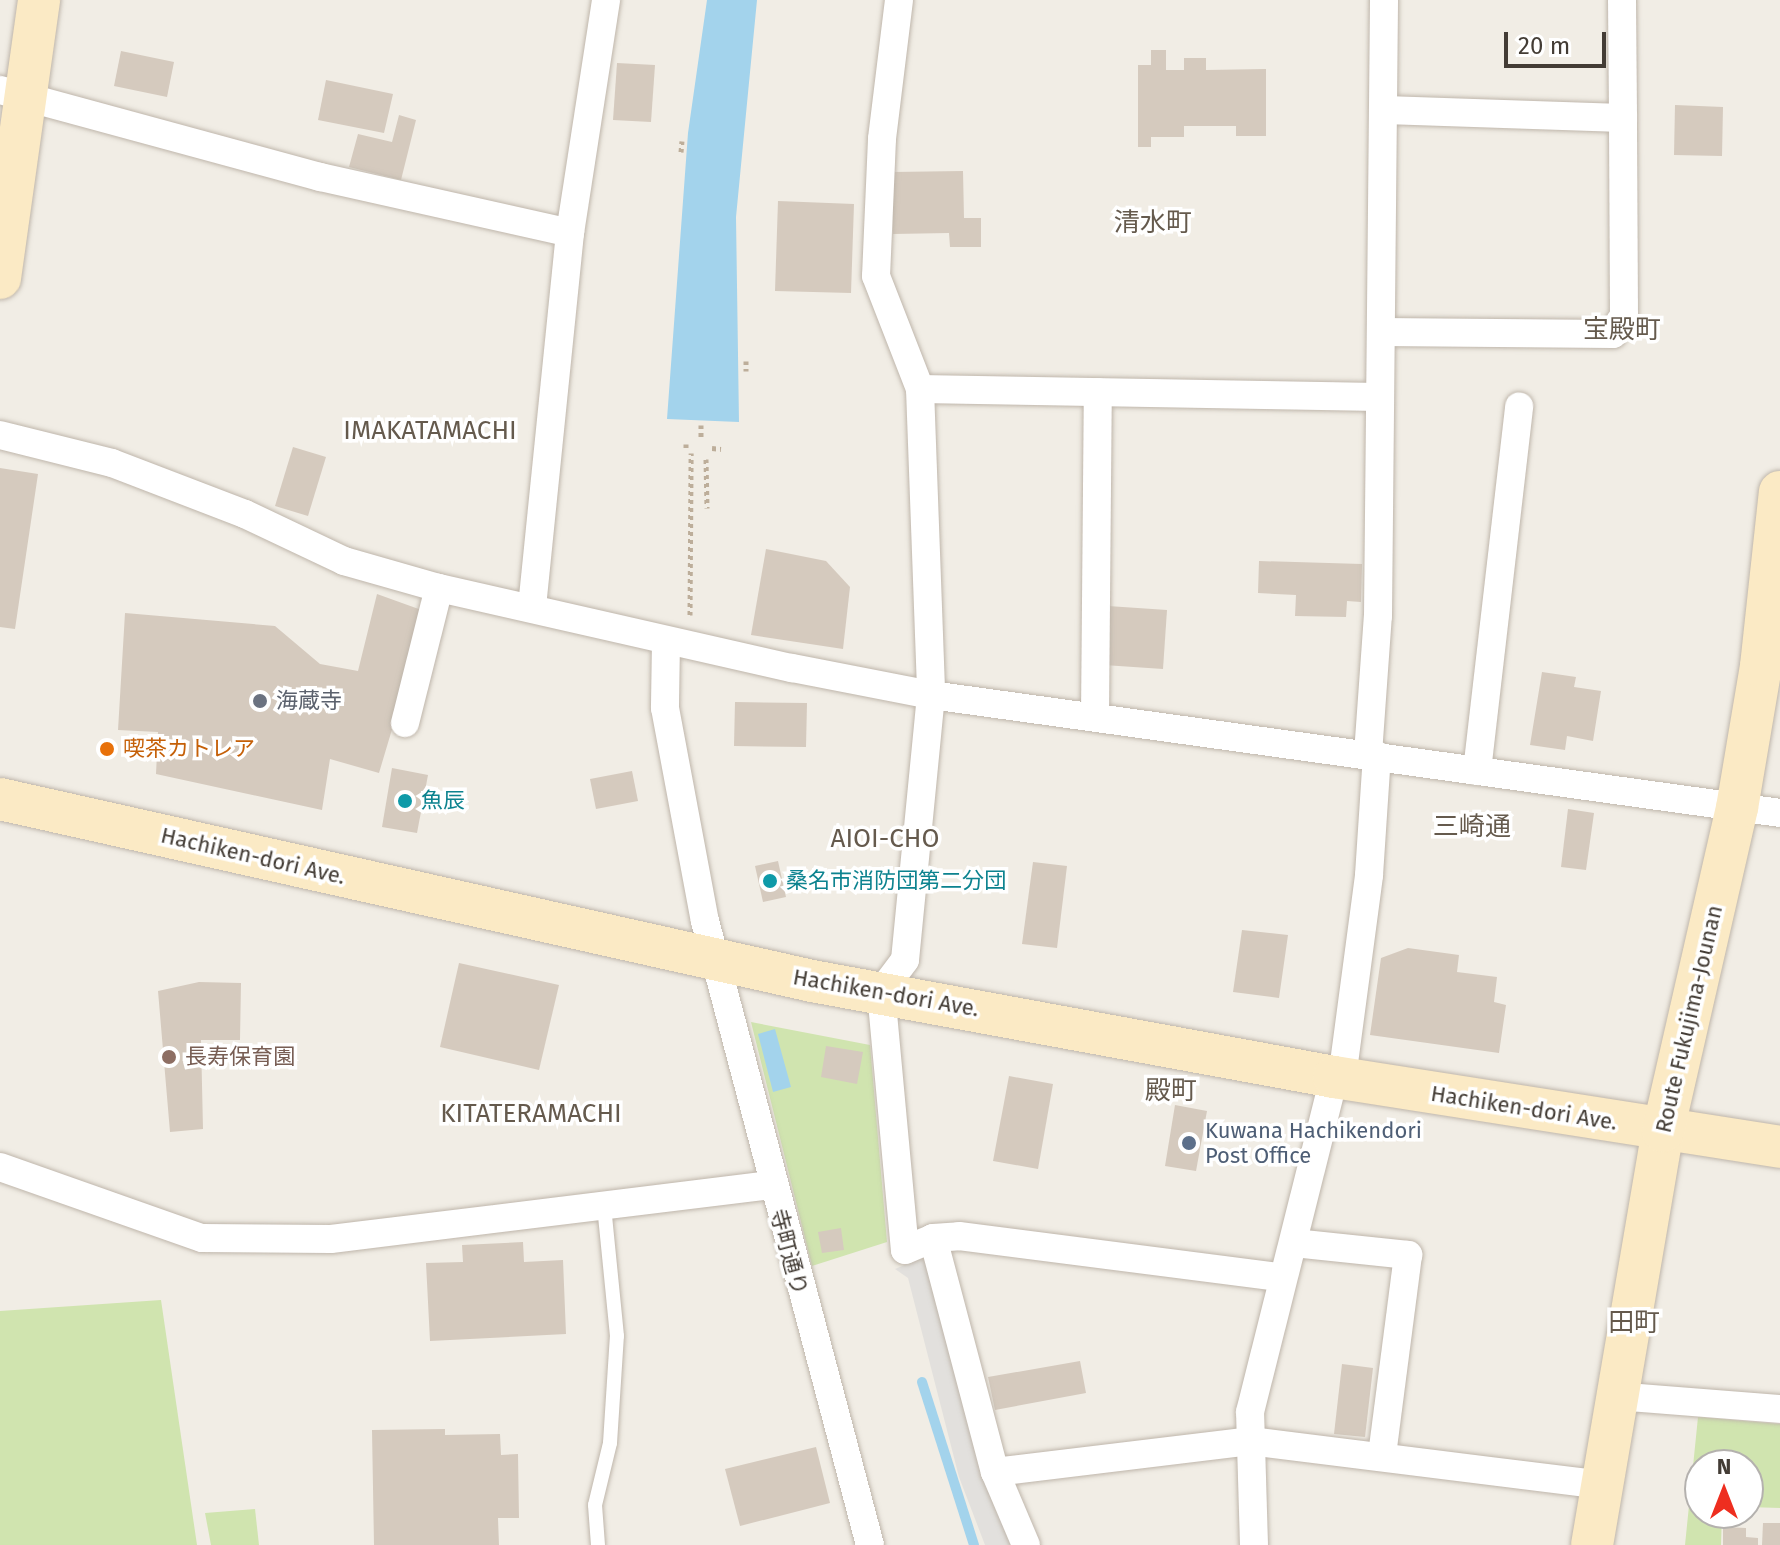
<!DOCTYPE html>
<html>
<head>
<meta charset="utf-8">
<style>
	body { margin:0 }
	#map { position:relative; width:1780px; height:1545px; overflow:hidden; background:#f1ede5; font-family:"Fira Sans","Noto Sans JP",sans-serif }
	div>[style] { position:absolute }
	.green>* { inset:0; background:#d0e4af }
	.parking>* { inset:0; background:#e2e0dd }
	.water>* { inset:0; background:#a3d3ec }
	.stream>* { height:10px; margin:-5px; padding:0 5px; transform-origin:5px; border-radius:5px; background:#a3d3ec }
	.building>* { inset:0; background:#d5cabe }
	.path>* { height:5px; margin-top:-2.5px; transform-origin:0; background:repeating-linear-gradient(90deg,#bdae9a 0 4px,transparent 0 8px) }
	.roads { filter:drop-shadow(0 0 2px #bfb6ab) drop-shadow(0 0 2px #bfb6ab) }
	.lane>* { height:14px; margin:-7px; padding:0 7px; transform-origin:7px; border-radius:7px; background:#fff }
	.street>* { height:28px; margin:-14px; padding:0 14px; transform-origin:14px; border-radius:14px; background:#fff }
	.secondary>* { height:42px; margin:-21px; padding:0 21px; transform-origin:21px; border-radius:21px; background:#fbeac5 }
	.dots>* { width:22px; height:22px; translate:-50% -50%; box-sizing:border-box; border:4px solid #fff; border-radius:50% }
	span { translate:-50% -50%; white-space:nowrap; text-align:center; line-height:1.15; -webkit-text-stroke:7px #fff; paint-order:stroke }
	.worship-label { font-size:22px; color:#5b616d }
	.left { translate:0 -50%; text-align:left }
	.food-label { font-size:22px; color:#c56008 }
	.culture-label { font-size:22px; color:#0d838f }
	.street-label { font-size:22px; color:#433c35 }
	.education-label { font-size:22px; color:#785e54 }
	.service-label { font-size:22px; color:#4e5e75 }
	.quarter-label { font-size:26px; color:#655a4d }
	.north { position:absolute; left:1684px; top:1449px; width:80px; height:80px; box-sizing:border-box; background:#fff; border:2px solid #b4b1ae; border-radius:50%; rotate:0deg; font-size:22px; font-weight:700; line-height:32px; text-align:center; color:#433c35 }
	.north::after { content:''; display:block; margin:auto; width:28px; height:36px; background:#ee2e1f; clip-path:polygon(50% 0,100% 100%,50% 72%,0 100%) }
	.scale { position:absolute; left:1504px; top:32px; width:102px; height:36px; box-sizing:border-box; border:4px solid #433c35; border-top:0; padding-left:10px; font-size:24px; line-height:28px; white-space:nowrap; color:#433c35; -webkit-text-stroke:6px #fff; paint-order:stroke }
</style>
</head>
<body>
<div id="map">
	<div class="green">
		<i style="clip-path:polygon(751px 1022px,870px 1045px,887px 1242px,812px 1266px)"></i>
		<i style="clip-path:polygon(161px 1300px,197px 1545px,0 1545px,0 1311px)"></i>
		<i style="clip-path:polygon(1698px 1417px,1780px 1424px,1780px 1508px,1748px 1507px,1748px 1465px,1700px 1465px,1700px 1513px,1722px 1513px,1721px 1545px,1685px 1545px)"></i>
		<i style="clip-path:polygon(255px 1509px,259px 1545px,211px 1545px,205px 1513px)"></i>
	</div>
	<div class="parking">
		<i style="clip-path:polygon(919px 1259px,927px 1260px,1014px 1545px,985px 1545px,959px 1477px,908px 1278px,895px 1269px)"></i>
	</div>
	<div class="water">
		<i style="clip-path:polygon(707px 0,757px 0,736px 217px,739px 422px,667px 419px,688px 133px)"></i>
		<i style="clip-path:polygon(775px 1029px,791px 1087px,773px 1092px,758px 1034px)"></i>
	</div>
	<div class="stream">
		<i style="left:922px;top:1382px;width:171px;rotate:72.3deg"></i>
	</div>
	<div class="building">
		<i style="clip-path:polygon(1151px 50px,1166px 50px,1166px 70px,1184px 70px,1184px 58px,1206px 58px,1206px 70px,1266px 69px,1266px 136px,1236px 136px,1236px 126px,1184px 126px,1184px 137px,1151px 137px,1151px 147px,1138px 147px,1138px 65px,1151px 65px)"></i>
		<i style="clip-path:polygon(121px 51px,174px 62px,167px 97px,114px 86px)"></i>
		<i style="clip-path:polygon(617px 63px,655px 65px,651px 122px,613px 120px)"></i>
		<i style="clip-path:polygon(326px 80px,393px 94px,384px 133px,318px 120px)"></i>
		<i style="clip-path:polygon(1675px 105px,1723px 107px,1722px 156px,1674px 155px)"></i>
		<i style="clip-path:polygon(399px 115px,416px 120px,401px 180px,349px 167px,358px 134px,392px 142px)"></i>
		<i style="clip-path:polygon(963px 171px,964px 218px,981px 218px,981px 247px,950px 247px,949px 233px,893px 234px,893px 172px)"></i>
		<i style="clip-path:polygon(778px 201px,854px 204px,851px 293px,775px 291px)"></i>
		<i style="clip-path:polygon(293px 447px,326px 457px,308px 516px,275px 506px)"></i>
		<i style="clip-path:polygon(0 468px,38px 474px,15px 629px,0 627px)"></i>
		<i style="clip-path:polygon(766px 549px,826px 561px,850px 587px,843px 649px,751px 635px)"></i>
		<i style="clip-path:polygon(1259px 561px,1362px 564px,1361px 602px,1347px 601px,1346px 617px,1295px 616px,1296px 595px,1258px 593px)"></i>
		<i style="clip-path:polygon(377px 594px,427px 612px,379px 773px,330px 759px,322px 810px,156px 774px,158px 732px,118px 730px,125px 613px,275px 626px,320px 664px,358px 671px)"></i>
		<i style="clip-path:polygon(1108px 606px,1167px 610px,1163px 669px,1104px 665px)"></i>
		<i style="clip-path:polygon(1542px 672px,1576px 677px,1574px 687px,1601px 691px,1593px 741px,1567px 736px,1565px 750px,1530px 745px)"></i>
		<i style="clip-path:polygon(735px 702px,807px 703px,806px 747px,734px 746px)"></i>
		<i style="clip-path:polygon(392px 768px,428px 775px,417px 833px,382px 827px)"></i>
		<i style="clip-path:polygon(632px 771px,638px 801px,596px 809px,590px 779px)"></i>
		<i style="clip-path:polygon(1568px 809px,1594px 813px,1586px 870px,1561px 867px)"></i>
		<i style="clip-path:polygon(778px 861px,786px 897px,763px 902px,755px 866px)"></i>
		<i style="clip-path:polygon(1033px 862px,1067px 866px,1057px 948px,1022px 944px)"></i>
		<i style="clip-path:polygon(1242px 930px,1288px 935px,1279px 998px,1233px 992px)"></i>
		<i style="clip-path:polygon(1408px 948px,1459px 955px,1457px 972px,1497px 977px,1494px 1002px,1506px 1005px,1499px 1053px,1370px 1035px,1381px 958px)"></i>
		<i style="clip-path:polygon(459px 963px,559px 985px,539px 1070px,440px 1047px)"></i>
		<i style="clip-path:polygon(199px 982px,241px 983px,240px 1040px,201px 1040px,203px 1129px,170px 1132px,158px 991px)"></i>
		<i style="clip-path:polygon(826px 1046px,863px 1052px,857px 1084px,821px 1077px)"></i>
		<i style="clip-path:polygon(1009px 1076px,1053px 1084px,1038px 1169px,993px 1161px)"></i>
		<i style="clip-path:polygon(1175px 1105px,1207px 1111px,1196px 1171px,1165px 1166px)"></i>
		<i style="clip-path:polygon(841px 1228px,844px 1250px,822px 1253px,818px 1232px)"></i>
		<i style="clip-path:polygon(523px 1242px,524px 1262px,563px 1260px,566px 1334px,430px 1341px,426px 1263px,463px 1262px,462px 1245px)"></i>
		<i style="clip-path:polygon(1080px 1361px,1086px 1393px,995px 1410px,988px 1377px)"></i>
		<i style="clip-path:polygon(1342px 1364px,1373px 1368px,1365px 1437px,1334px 1434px)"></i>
		<i style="clip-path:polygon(445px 1429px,445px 1435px,500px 1434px,501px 1455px,518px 1454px,519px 1518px,498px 1518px,499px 1545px,374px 1545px,372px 1430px)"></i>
		<i style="clip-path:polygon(816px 1447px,830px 1503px,740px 1526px,725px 1469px)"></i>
		<i style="clip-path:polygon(1763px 1523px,1780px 1523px,1780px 1545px,1762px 1545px)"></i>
		<i style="clip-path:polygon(1723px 1527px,1746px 1528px,1746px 1537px,1758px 1538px,1758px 1545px,1723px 1545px)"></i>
	</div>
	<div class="path">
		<i style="left:681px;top:152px;width:11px;rotate:-85deg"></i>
		<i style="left:746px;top:361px;width:10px;rotate:90deg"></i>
		<i style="left:701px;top:425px;width:13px;rotate:90deg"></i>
		<i style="left:686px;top:444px;width:7px;rotate:90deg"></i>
		<i style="left:712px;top:448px;width:9px;rotate:6deg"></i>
		<i style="left:706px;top:459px;width:49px;rotate:88.8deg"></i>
		<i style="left:690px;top:615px;width:162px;rotate:-89.6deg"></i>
	</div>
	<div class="roads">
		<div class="lane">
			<i style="left:598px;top:1545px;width:40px;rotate:-94.3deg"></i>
			<i style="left:595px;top:1505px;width:64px;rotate:-76.4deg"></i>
			<i style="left:610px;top:1443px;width:107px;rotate:-86.3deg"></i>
			<i style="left:617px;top:1336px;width:131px;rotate:-95.7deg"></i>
		</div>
		<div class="street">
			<i style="left:899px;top:0;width:140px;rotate:97deg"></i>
			<i style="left:882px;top:139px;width:137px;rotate:92.5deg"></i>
			<i style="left:876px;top:276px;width:121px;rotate:68.7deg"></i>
			<i style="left:920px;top:389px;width:306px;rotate:87.9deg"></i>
			<i style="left:931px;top:695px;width:266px;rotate:95.6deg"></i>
			<i style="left:905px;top:960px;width:40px;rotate:127deg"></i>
			<i style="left:881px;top:992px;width:259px;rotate:84.7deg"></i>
			<i style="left:905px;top:1250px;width:30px;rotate:-23deg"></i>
			<i style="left:933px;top:1238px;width:242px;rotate:75.2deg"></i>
			<i style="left:995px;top:1472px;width:79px;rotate:67deg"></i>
			<i style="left:1622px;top:0;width:118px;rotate:89.5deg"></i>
			<i style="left:0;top:90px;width:332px;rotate:15.2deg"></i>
			<i style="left:320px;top:177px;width:256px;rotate:12.6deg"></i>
			<i style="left:1381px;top:332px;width:232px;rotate:0.5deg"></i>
			<i style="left:1613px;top:334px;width:22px;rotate:-60deg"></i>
			<i style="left:1624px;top:315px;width:197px;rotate:-90.3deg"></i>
			<i style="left:1623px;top:118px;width:239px;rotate:-178.1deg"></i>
			<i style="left:920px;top:389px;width:459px;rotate:1deg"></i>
			<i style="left:0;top:435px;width:115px;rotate:14deg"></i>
			<i style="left:112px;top:463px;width:142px;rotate:21deg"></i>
			<i style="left:245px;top:514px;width:110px;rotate:25.4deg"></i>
			<i style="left:344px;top:561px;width:99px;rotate:15.9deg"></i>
			<i style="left:439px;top:588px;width:362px;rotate:12.8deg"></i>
			<i style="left:792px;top:668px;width:142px;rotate:11deg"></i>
			<i style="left:931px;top:695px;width:857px;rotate:7.91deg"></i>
			<i style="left:532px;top:607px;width:376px;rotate:-84.2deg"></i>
			<i style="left:570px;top:233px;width:236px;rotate:-81.2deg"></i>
			<i style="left:666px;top:641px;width:67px;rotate:90.9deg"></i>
			<i style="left:665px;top:708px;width:217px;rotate:79.4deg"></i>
			<i style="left:705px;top:921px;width:645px;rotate:75.19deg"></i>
			<i style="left:1095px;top:716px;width:324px;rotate:-89.5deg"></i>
			<i style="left:405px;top:723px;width:139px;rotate:-75.9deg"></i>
			<i style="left:1368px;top:754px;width:138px;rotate:-85.9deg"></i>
			<i style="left:1378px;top:616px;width:616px;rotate:-89.44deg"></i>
			<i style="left:1477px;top:771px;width:367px;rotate:-83.4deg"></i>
			<i style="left:1342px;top:1078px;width:205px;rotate:-82.4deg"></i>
			<i style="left:1369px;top:875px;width:120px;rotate:-86.2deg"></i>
			<i style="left:0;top:1167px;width:214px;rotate:19.4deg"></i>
			<i style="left:202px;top:1238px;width:129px;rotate:0.4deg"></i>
			<i style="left:331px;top:1239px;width:443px;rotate:-7deg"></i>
			<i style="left:933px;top:1238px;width:26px;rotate:-4deg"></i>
			<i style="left:959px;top:1236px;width:325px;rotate:7.3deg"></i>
			<i style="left:1294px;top:1243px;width:115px;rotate:6deg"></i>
			<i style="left:1408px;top:1255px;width:201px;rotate:97.4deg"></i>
			<i style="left:1615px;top:1396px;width:166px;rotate:4.5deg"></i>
			<i style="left:995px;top:1472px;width:257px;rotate:-6.9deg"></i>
			<i style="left:1250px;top:1441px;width:354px;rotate:7.1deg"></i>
			<i style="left:1254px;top:1545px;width:133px;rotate:-91.7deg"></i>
			<i style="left:1250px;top:1412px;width:345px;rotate:-75.9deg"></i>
		</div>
		<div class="secondary">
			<i style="left:0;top:278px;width:281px;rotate:-82deg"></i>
			<i style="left:0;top:799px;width:832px;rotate:12.63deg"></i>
			<i style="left:812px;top:981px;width:531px;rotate:10.42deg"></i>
			<i style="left:1334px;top:1077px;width:451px;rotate:8.9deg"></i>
			<i style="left:1592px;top:1545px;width:420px;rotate:-80.3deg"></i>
			<i style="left:1663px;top:1131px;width:331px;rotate:-77.1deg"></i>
			<i style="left:1737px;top:808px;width:144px;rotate:-80.4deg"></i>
			<i style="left:1761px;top:666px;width:175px;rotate:-83.8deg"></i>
		</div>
	</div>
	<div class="dots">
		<i style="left:260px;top:701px;background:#6b7280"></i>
		<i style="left:107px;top:749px;background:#e8710a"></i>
		<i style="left:405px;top:801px;background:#0f9aa8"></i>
		<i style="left:770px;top:881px;background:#0f9aa8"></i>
		<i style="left:169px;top:1057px;background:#8d6e63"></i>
		<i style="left:1189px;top:1143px;background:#5c6f8a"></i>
	</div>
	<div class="worship-label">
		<span class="left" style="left:276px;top:701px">海蔵寺</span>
	</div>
	<div class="food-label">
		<span class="left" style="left:123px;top:749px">喫茶カトレア</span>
	</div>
	<div class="culture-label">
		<span class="left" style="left:421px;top:801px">魚辰</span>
		<span class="left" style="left:786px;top:881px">桑名市消防団第二分団</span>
	</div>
	<div class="street-label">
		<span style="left:253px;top:856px;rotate:13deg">Hachiken-dori Ave.</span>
		<span style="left:886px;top:993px;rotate:10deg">Hachiken-dori Ave.</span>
		<span style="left:1689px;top:1019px;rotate:-77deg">Route Fukujima-Jounan</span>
		<span style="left:1524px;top:1108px;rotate:9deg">Hachiken-dori Ave.</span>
		<span style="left:789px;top:1252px;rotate:75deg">寺町通り</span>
	</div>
	<div class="education-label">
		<span class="left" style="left:185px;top:1057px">長寿保育園</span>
	</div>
	<div class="service-label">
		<span class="left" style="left:1205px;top:1143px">Kuwana Hachikendori<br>Post Office</span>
	</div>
	<div class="quarter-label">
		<span style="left:1153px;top:223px">清水町</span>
		<span style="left:1622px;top:330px">宝殿町</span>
		<span style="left:430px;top:431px">IMAKATAMACHI</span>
		<span style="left:1472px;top:827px">三崎通</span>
		<span style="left:885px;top:839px">AIOI-CHO</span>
		<span style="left:1171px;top:1091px">殿町</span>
		<span style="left:531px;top:1114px">KITATERAMACHI</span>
		<span style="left:1634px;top:1323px">田町</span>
	</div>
	<div class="north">N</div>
	<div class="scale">20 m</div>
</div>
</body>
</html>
